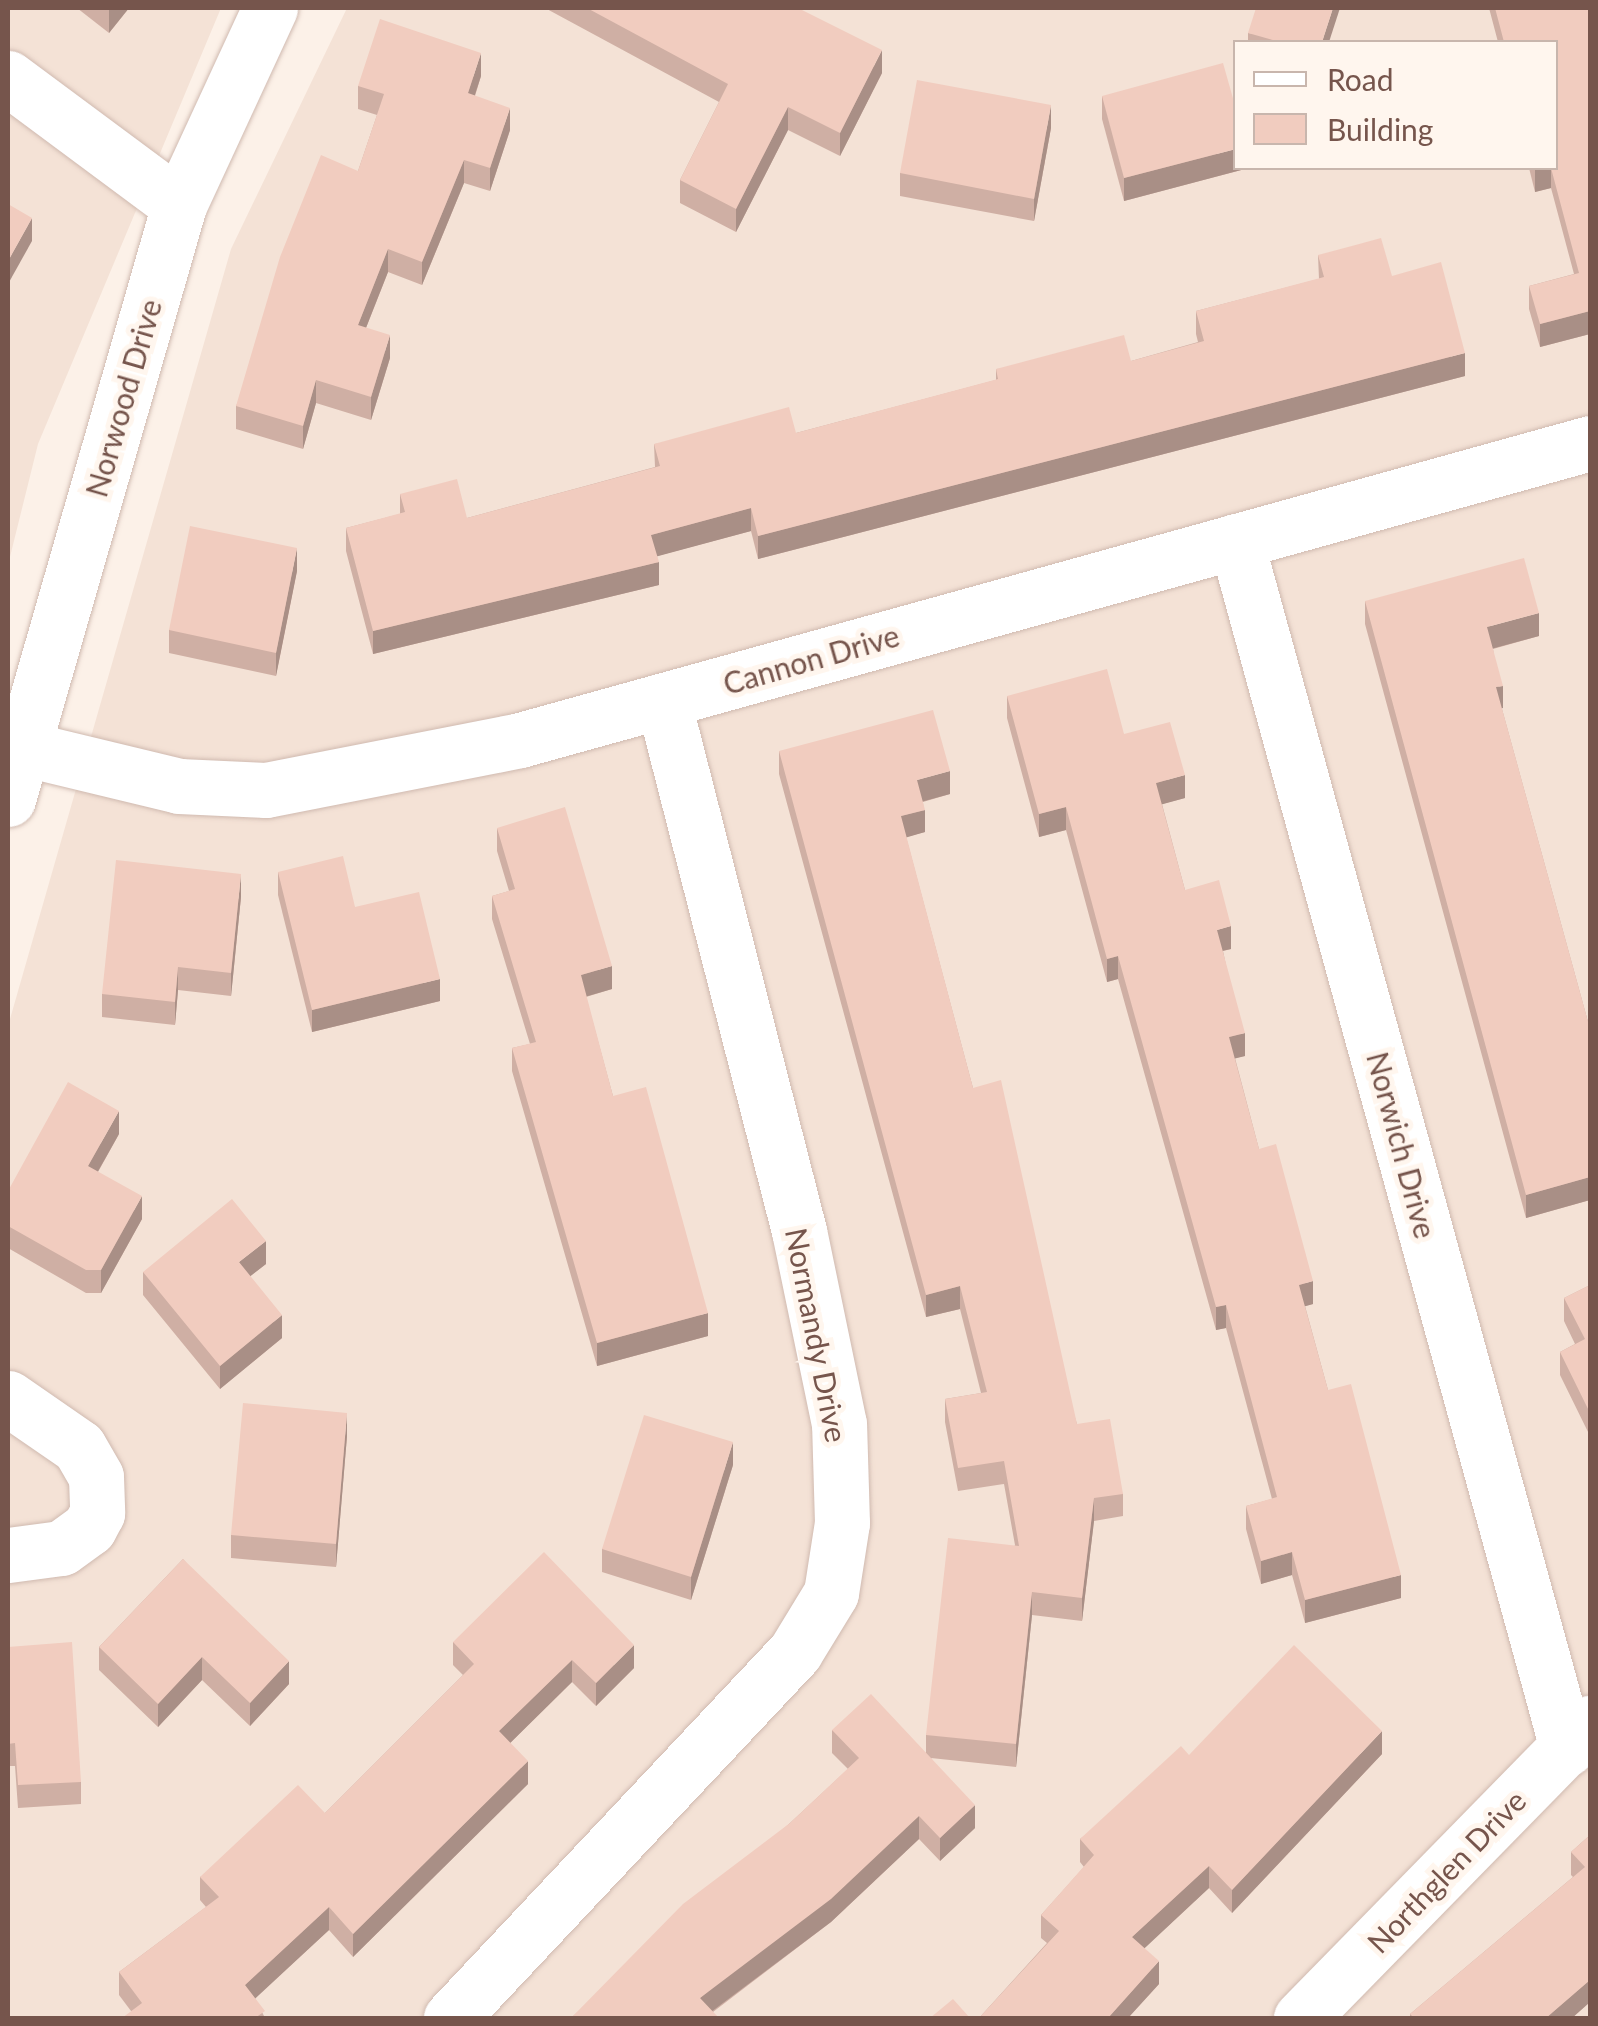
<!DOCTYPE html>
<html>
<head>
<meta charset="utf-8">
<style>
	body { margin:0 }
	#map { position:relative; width:1598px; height:2026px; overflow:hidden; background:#fcf1e8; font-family:Lato,sans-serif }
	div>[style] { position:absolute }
	.residential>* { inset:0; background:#f4e2d6 }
	.roads { filter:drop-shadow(0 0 2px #d0bab0) drop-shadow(0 0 2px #d0bab0) }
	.minor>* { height:55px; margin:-27.5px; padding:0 27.5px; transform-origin:27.5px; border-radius:27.5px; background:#fff }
	.secondary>* { height:55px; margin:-27.5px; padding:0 27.5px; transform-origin:27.5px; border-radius:27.5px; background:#fff }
	.wall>* { inset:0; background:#cfafa4 }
	.shaded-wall>* { inset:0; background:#a98f86 }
	.building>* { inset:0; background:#f1ccbf }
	span { translate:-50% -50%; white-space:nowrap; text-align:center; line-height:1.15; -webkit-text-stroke:10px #fff6ee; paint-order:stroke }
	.street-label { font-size:30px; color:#76554c }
	.frame { position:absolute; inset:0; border:10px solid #76554c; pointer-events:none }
	.legend { position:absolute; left:1233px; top:40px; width:325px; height:130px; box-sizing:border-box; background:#fff6ee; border:2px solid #c8b6ad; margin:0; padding:12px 18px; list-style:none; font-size:30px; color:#76554c }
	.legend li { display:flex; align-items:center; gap:20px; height:50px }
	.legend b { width:50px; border:2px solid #c8b6ad }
</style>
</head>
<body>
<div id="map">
	<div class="residential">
		<i style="clip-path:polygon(8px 8px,221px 8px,38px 444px,8px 565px)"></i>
		<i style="clip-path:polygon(evenodd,347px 8px,1590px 8px,1590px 2018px,8px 2018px,8px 1026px,231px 249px,347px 8px,1236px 42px,1556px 42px,1556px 168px,1236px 168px,1236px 42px)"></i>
	</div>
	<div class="roads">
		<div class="minor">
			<i style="left:8px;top:78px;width:213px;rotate:36.6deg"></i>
			<i style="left:1236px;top:541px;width:1252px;rotate:74.66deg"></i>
			<i style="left:22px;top:748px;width:162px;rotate:13.6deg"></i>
			<i style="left:179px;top:786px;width:87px;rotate:2.6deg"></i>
			<i style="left:266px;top:790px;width:259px;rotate:-11.1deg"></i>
			<i style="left:520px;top:740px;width:1110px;rotate:-15.51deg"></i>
			<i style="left:8px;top:1398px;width:86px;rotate:34.6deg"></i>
			<i style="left:79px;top:1447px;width:34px;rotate:60deg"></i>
			<i style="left:96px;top:1477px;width:36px;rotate:88deg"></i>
			<i style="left:97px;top:1513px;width:17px;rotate:118deg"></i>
			<i style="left:89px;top:1528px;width:34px;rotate:144deg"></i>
			<i style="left:61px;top:1548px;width:53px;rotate:172.5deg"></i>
			<i style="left:451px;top:2018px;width:502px;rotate:-46.77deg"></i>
			<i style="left:795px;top:1652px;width:69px;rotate:-58.6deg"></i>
			<i style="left:831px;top:1593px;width:71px;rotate:-81.1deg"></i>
			<i style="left:842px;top:1523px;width:99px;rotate:-91.7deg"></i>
			<i style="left:839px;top:1424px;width:197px;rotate:-101.7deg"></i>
			<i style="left:799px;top:1231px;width:548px;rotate:-104.37deg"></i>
			<i style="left:1301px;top:2018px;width:413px;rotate:-45.6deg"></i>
		</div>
		<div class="secondary">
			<i style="left:8px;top:799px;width:618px;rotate:-73.94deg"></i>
			<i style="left:179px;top:205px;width:217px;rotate:-65.2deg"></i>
		</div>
	</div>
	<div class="wall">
		<i style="clip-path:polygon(77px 8px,129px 8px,109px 33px)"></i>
		<i style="clip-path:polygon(545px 8px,798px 8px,882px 73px,840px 156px,788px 130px,736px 232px,680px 203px,680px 180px,719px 102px)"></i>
		<i style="clip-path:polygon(1489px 8px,1590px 8px,1590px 334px,1540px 347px,1529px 309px,1529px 286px,1574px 274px,1551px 188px,1535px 192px,1529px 168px,1556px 168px,1556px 42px,1498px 42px)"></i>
		<i style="clip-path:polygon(1248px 33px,1329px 42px,1248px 42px)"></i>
		<i style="clip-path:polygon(481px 76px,475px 96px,510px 130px,490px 191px,464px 183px,422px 285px,388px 272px,366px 328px,390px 358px,371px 420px,316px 403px,303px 449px,236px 429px,236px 406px,358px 171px,377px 115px,358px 109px,358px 86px)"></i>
		<i style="clip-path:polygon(1102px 96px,1245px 168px,1245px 169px,1124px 201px,1102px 119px)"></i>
		<i style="clip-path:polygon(1051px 128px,1034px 221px,900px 196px,900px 173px)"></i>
		<i style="clip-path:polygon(1318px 255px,1392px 276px,1465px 376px,758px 559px,751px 531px,657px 556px,659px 585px,373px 654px,346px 551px,346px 528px,400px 514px,400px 494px,467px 518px,655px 467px,654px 444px,796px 433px,996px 380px,996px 369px,1131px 361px,1198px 342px,1196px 334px,1196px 311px,1319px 279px)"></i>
		<i style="clip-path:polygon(297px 571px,276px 676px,169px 653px,169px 630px)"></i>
		<i style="clip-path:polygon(1365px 601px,1539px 636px,1493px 649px,1502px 709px,1590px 1029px,1590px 1200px,1526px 1218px,1365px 624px)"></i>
		<i style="clip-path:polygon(1007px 696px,1124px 734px,1185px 798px,1162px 804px,1185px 890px,1231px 949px,1223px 951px,1245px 1056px,1235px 1058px,1259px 1149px,1313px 1304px,1305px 1306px,1328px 1390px,1401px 1598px,1305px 1623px,1292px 1575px,1261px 1584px,1246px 1529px,1246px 1506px,1272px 1499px,1226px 1328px,1216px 1330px,1118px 979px,1107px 982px,1066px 830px,1039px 837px,1007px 718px)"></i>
		<i style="clip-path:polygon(779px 751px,950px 794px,923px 802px,925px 832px,906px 837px,973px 1088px,1077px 1424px,1123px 1494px,1123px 1516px,1094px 1521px,1082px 1621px,1032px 1615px,1016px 1767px,931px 1758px,975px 1828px,940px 1861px,919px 1839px,831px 1922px,713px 2012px,571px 2018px,790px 1823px,848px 1769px,832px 1753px,832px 1730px,926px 1753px,926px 1735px,1015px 1545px,1004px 1484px,958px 1491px,945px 1422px,945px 1399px,981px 1393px,960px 1309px,926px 1317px,779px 774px)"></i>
		<i style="clip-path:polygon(497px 828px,612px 989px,586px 997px,613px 1096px,708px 1336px,597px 1366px,512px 1071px,512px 1048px,530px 1044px,492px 919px,492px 896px,509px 891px,497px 851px)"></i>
		<i style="clip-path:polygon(278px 872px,355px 907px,440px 1001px,312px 1032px,278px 895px)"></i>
		<i style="clip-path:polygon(241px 897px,231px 996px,178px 990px,175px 1025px,102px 1017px,102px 994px)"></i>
		<i style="clip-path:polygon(119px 1134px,98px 1172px,142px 1219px,101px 1293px,86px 1293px,8px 1248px,8px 1191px)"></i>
		<i style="clip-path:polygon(266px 1264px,250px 1276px,282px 1338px,220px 1389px,143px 1295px,143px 1272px)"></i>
		<i style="clip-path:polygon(1590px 1285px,1590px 1436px,1560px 1375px,1560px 1352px,1575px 1344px,1564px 1321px,1564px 1298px)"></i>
		<i style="clip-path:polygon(347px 1436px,336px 1567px,231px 1558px,231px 1535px)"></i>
		<i style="clip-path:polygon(733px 1465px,691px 1600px,602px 1572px,602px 1549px)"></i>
		<i style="clip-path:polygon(183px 1559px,289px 1684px,250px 1726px,202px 1680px,158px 1727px,99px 1670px,99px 1647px)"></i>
		<i style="clip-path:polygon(453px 1642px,634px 1668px,596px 1706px,572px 1682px,510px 1743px,528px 1784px,353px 1957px,329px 1930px,255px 1998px,265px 2018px,131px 2011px,119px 1995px,119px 1972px,206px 1907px,200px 1900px,200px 1877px,325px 1813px,463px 1675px,453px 1665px)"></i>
		<i style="clip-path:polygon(8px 1647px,81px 1782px,81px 1804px,18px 1808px,15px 1766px,8px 1766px)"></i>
		<i style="clip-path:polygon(1382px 1754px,1232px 1913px,1209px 1888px,1144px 1948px,1159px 1984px,1128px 2018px,979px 2018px,1047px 1943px,1041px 1938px,1041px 1915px,1084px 1867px,1080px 1862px,1080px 1839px,1189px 1755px)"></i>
		<i style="clip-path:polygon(1590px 1835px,1590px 2002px,1572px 2018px,1410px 2018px,1410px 2014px,1573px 1877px,1571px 1875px,1571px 1852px)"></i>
	</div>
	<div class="shaded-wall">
		<i style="clip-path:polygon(112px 8px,129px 8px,109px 33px,109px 10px)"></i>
		<i style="clip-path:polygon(1333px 8px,1340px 8px,1329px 42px,1322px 42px)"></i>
		<i style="clip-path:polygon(882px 50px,882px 73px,840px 156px,840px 133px)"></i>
		<i style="clip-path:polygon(481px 53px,481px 76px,468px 116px,468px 93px)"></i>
		<i style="clip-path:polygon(1051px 105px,1051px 128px,1034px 221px,1034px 199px)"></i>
		<i style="clip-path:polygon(788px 107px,788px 130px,736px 232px,736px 209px)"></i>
		<i style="clip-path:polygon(510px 108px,510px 130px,490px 191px,490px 168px)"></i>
		<i style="clip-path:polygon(1236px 149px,1236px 168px,1245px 168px,1245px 169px,1124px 201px,1124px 178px)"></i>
		<i style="clip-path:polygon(464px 160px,464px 183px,422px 285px,422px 262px)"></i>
		<i style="clip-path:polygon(1541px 168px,1551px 168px,1551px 188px,1535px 192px,1535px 169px)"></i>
		<i style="clip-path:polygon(32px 218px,32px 241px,8px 284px,8px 261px)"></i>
		<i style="clip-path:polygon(388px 249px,388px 272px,358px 348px,358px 325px)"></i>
		<i style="clip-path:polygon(1590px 311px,1590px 334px,1540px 347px,1540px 324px)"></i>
		<i style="clip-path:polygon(390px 335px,390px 358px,371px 420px,371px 397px)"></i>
		<i style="clip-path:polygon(1465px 353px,1465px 376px,758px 559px,758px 536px)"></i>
		<i style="clip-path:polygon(316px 380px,316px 403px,303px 449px,303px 426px)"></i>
		<i style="clip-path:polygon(751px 508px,751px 531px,651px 558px,651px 535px)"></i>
		<i style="clip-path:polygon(297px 548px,297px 571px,276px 676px,276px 653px)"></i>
		<i style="clip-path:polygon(659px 562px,659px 585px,373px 654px,373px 631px)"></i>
		<i style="clip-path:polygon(1539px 613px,1539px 636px,1487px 650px,1487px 627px)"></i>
		<i style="clip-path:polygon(1503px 686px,1503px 708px,1496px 710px,1496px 687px)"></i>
		<i style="clip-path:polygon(950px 771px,950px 794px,917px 803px,917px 780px)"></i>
		<i style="clip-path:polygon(1185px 775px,1185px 798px,1156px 806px,1156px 783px)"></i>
		<i style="clip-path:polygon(1066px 807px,1066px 830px,1039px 837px,1039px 814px)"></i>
		<i style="clip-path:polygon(925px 810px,925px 832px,901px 839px,901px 816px)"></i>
		<i style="clip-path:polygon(241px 874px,241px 897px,231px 996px,231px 973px)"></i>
		<i style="clip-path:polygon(1231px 926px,1231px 949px,1217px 952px,1217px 930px)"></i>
		<i style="clip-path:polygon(1118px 956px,1118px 979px,1107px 982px,1107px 959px)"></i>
		<i style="clip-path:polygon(612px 966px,612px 989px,581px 998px,581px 975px)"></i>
		<i style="clip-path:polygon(178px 967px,178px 990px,175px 1025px,175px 1002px)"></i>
		<i style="clip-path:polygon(440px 979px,440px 1001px,312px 1032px,312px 1010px)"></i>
		<i style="clip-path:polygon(1245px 1033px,1245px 1056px,1229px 1060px,1229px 1037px)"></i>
		<i style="clip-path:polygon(119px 1111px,119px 1134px,88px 1189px,88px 1166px)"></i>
		<i style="clip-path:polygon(1590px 1177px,1590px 1200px,1526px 1218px,1526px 1195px)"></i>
		<i style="clip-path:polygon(142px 1196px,142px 1219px,101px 1293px,101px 1270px)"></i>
		<i style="clip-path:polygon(266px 1241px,266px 1264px,239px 1285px,239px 1262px)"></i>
		<i style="clip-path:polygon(1313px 1281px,1313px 1304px,1299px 1308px,1299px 1285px)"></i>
		<i style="clip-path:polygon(960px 1286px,960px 1309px,926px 1317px,926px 1295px)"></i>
		<i style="clip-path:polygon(1226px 1305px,1226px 1328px,1216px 1330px,1216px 1307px)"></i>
		<i style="clip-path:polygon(708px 1313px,708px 1336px,597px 1366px,597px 1343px)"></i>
		<i style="clip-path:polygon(282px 1315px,282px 1338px,220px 1389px,220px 1366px)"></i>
		<i style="clip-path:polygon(347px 1413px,347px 1436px,336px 1567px,336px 1544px)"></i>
		<i style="clip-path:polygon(733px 1442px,733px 1465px,691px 1600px,691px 1577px)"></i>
		<i style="clip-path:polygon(1094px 1498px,1094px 1521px,1082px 1621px,1082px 1598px)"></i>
		<i style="clip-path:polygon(1292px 1552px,1292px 1575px,1261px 1584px,1261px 1561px)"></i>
		<i style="clip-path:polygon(1401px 1575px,1401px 1598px,1305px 1623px,1305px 1600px)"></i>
		<i style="clip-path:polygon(1032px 1592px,1032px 1615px,1016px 1767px,1016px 1744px)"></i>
		<i style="clip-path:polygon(634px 1645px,634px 1668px,596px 1706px,596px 1683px)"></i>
		<i style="clip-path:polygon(202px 1657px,202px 1680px,158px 1727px,158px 1704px)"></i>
		<i style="clip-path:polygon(572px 1660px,572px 1682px,499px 1754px,499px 1731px)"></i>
		<i style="clip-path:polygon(289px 1661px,289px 1684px,250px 1726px,250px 1703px)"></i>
		<i style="clip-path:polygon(1382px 1731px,1382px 1754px,1232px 1913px,1232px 1890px)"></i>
		<i style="clip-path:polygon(528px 1761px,528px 1784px,353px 1957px,353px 1934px)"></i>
		<i style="clip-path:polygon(975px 1805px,975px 1828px,940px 1861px,940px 1838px)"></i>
		<i style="clip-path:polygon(919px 1816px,919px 1839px,831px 1922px,703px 2018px,700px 1998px)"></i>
		<i style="clip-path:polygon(1209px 1866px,1209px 1888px,1132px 1960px,1132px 1937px)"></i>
		<i style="clip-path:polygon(329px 1907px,329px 1930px,245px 2008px,245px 1985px)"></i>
		<i style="clip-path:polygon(1159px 1961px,1159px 1984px,1128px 2018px,1108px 2018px)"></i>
		<i style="clip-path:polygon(1590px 1980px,1590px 2002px,1572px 2018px,1546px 2018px)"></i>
	</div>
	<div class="building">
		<i style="clip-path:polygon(587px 8px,798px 8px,882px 50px,840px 133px,788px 107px,736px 209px,680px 180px,728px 84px)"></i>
		<i style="clip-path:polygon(1256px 8px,1333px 8px,1322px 42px,1280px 42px,1248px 33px)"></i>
		<i style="clip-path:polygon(1495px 8px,1590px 8px,1590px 311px,1540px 324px,1529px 286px,1579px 273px,1551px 168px,1556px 168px,1556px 42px,1504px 42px)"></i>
		<i style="clip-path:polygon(380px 19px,481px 53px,468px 93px,510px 108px,490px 168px,464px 160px,422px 262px,388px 249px,358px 325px,390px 335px,371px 397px,316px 380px,303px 426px,236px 406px,280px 257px,321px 155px,358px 171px,384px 94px,358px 86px)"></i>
		<i style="clip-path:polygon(1223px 63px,1236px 109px,1236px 149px,1124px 178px,1102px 96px)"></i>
		<i style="clip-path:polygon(917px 80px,1051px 105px,1034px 199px,900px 173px)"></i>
		<i style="clip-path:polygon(8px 204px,32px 218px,8px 261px)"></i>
		<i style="clip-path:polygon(1381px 238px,1392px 276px,1441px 262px,1465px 353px,758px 536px,751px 508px,651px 535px,659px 562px,373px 631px,346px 528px,405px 512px,400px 494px,457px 479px,467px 518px,660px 466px,654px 444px,789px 407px,796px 433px,998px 379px,996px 369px,1124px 335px,1131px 361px,1204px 341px,1196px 311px,1324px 277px,1318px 255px)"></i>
		<i style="clip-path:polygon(190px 526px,297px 548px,276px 653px,169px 630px)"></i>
		<i style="clip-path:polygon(1524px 558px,1539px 613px,1487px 627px,1503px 686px,1496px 687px,1590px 1029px,1590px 1177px,1526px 1195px,1365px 601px)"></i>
		<i style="clip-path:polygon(1107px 669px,1124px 734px,1170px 722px,1185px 775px,1156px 783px,1185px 890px,1219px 880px,1231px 926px,1217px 930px,1245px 1033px,1229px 1037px,1259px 1149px,1276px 1144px,1313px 1281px,1299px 1285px,1328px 1390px,1351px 1384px,1401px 1575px,1305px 1600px,1292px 1552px,1261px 1561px,1246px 1506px,1277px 1497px,1226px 1305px,1216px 1307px,1118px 956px,1107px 959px,1066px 807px,1039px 814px,1007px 696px)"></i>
		<i style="clip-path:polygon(933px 710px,950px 771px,917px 780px,925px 810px,901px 816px,973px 1088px,1001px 1080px,1077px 1424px,1110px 1419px,1123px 1494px,1094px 1498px,1082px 1598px,1032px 1592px,1016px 1744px,926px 1735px,948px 1538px,1019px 1546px,1004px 1461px,958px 1468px,945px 1399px,987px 1392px,960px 1286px,926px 1295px,779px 751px)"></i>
		<i style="clip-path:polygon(565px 807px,612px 966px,581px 975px,613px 1096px,646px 1087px,708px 1313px,597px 1343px,512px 1048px,536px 1042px,492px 896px,515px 889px,497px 828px)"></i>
		<i style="clip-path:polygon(343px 856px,355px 907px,419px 892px,440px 979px,312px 1010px,278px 872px)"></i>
		<i style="clip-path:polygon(116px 860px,241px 874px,231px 973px,178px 967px,175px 1002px,102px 994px)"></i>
		<i style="clip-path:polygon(68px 1082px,119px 1111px,88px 1166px,142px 1196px,101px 1270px,86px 1270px,8px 1226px,8px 1191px)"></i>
		<i style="clip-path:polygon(232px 1199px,266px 1241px,239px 1262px,282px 1315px,220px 1366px,143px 1272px)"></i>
		<i style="clip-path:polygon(1590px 1285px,1590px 1413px,1560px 1352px,1585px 1339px,1564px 1298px)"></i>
		<i style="clip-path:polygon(243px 1403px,347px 1413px,336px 1544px,231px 1535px)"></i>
		<i style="clip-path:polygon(644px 1415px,733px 1442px,691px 1577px,602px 1549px)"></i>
		<i style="clip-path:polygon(544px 1552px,634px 1645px,596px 1683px,572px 1660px,499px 1731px,528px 1761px,353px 1934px,329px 1907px,245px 1985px,265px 2011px,255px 2018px,122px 2018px,142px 2003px,119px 1972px,219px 1897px,200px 1877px,298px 1785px,325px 1813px,474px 1664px,453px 1642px)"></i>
		<i style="clip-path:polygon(183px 1559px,289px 1661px,250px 1703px,202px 1657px,158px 1704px,99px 1647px)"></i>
		<i style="clip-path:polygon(72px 1642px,81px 1782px,18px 1785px,15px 1743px,8px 1744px,8px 1647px)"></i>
		<i style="clip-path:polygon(1294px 1645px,1382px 1731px,1232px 1890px,1209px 1866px,1132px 1937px,1159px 1961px,1108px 2018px,979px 2018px,1059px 1931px,1041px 1915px,1094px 1855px,1080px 1839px,1181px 1746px,1189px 1755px)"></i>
		<i style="clip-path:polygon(871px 1694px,975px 1805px,940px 1838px,919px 1816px,831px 1899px,700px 1998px,719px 2018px,571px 2018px,683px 1904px,790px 1823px,859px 1758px,832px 1730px)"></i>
		<i style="clip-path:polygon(1590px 1835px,1590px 1980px,1546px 2018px,1414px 2018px,1410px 2014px,1585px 1867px,1571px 1852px)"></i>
		<i style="clip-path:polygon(953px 1999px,970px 2018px,930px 2018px)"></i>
	</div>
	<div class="street-label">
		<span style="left:123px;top:398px;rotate:-74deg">Norwood Drive</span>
		<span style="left:811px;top:659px;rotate:-16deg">Cannon Drive</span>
		<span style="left:1402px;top:1145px;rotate:75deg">Norwich Drive</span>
		<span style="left:817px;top:1335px;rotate:79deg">Normandy Drive</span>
		<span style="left:1446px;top:1871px;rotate:-46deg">Northglen Drive</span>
	</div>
	<div class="frame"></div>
	<ul class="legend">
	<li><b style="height:12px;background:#fff"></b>Road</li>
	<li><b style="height:28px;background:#f1ccbf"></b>Building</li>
	</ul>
</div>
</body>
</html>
